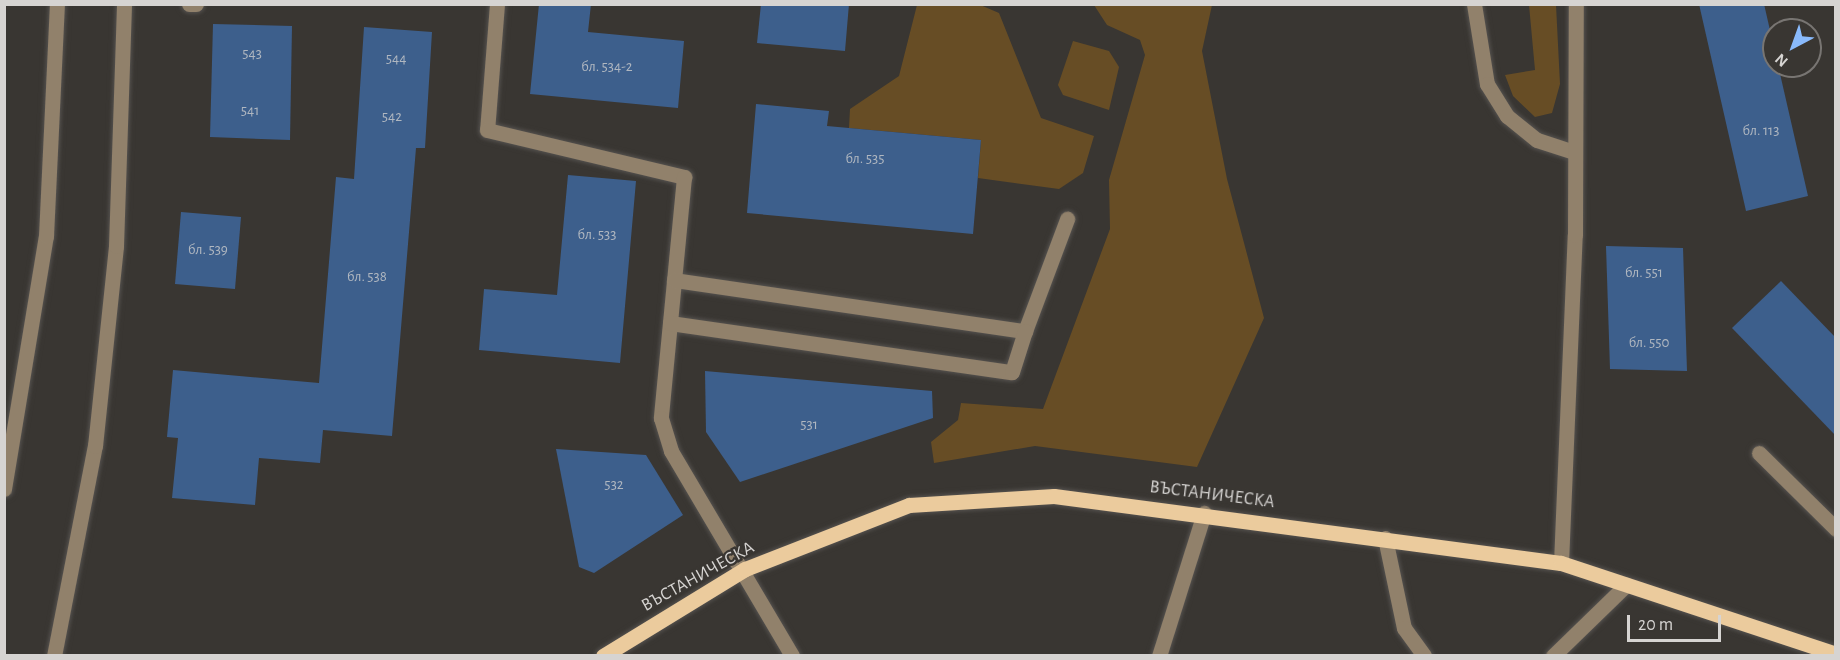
<!DOCTYPE html>
<html>
<head>
<meta charset="utf-8">
<style>
	body { margin:0 }
	#map { position:relative; width:1840px; height:660px; overflow:hidden; background:#393632; font-family:"Alegreya Sans",sans-serif }
	div>[style] { position:absolute }
	.green>* { inset:0; background:#674d25 }
	.building>* { inset:0; background:#3d5f8c }
	.roads { filter:drop-shadow(0 0 2px #55524f) drop-shadow(0 0 2px #55524f) }
	.minor>* { height:15px; margin:-7.5px; padding:0 7.5px; transform-origin:7.5px; border-radius:7.5px; background:#91816b }
	.major>* { height:15px; margin:-7.5px; padding:0 7.5px; transform-origin:7.5px; border-radius:7.5px; background:#ebcb9d }
	span { translate:-50% -50%; white-space:nowrap; text-align:center; line-height:1.15; -webkit-text-stroke:4.5px #393632; paint-order:stroke }
	.number-label { font-size:15px; color:#b0b7c0 }
	.number-label span { -webkit-text-stroke-width:0 }
	.street-label { font-size:18px; color:#d6d4d2 }
	.frame { position:absolute; inset:0; border:6px solid #d6d4d2; pointer-events:none }
	.north { position:absolute; left:1762px; top:18px; width:60px; height:60px; box-sizing:border-box; background:#393632; border:2px solid #787572; border-radius:50%; rotate:221deg; font-size:16px; font-weight:700; line-height:24px; text-align:center; color:#d6d4d2 }
	.north::after { content:''; display:block; margin:auto; width:21px; height:27px; background:#89bafc; clip-path:polygon(50% 0,100% 100%,50% 72%,0 100%) }
	.scale { position:absolute; left:1627px; top:615px; width:94px; height:27px; box-sizing:border-box; border:3px solid #d6d4d2; border-top:0; padding-left:8px; font-size:18px; line-height:21px; white-space:nowrap; color:#d6d4d2; -webkit-text-stroke:4px #393632; paint-order:stroke }
</style>
</head>
<body>
<div id="map">
	<div class="green">
		<i style="clip-path:polygon(978px 4px,999px 13px,1041px 118px,1094px 136px,1083px 173px,1059px 189px,978px 178px,981px 140px,849px 128px,850px 109px,899px 76px,917px 5px)"></i>
		<i style="clip-path:polygon(1094px 5px,1212px 5px,1202px 51px,1227px 179px,1264px 318px,1197px 467px,1035px 446px,934px 463px,931px 442px,958px 420px,961px 403px,1043px 409px,1110px 229px,1109px 180px,1145px 55px,1140px 40px,1107px 25px)"></i>
		<i style="clip-path:polygon(1529px 5px,1556px 5px,1560px 84px,1552px 113px,1535px 117px,1513px 96px,1505px 75px,1535px 70px)"></i>
		<i style="clip-path:polygon(1073px 41px,1109px 51px,1119px 67px,1109px 110px,1063px 95px,1058px 85px)"></i>
	</div>
	<div class="building">
		<i style="clip-path:polygon(539px 4px,591px 4px,588px 32px,684px 41px,678px 108px,530px 94px)"></i>
		<i style="clip-path:polygon(761px 4px,849px 4px,845px 51px,757px 43px)"></i>
		<i style="clip-path:polygon(1699px 4px,1764px 4px,1808px 196px,1746px 211px)"></i>
		<i style="clip-path:polygon(213px 24px,292px 26px,290px 140px,210px 137px)"></i>
		<i style="clip-path:polygon(364px 27px,432px 32px,425px 148px,416px 148px,392px 436px,323px 430px,320px 463px,259px 458px,255px 505px,172px 498px,178px 438px,167px 437px,173px 370px,319px 383px,336px 177px,354px 179px)"></i>
		<i style="clip-path:polygon(756px 104px,829px 111px,827px 126px,981px 140px,973px 234px,747px 213px)"></i>
		<i style="clip-path:polygon(568px 175px,636px 181px,620px 363px,479px 350px,484px 289px,557px 295px)"></i>
		<i style="clip-path:polygon(181px 212px,241px 217px,235px 289px,175px 284px)"></i>
		<i style="clip-path:polygon(1606px 246px,1683px 248px,1687px 371px,1610px 369px)"></i>
		<i style="clip-path:polygon(1781px 281px,1836px 338px,1836px 436px,1732px 328px)"></i>
		<i style="clip-path:polygon(705px 371px,932px 391px,933px 418px,740px 482px,706px 432px)"></i>
		<i style="clip-path:polygon(556px 449px,646px 455px,683px 515px,594px 573px,579px 567px)"></i>
	</div>
	<div class="roads">
		<div class="minor">
			<i style="left:189px;top:4px;width:7px"></i>
			<i style="left:497px;top:4px;width:126px;rotate:94.5deg"></i>
			<i style="left:487px;top:130px;width:203px;rotate:13.4deg"></i>
			<i style="left:684px;top:177px;width:242px;rotate:95.5deg"></i>
			<i style="left:661px;top:418px;width:34px;rotate:73deg"></i>
			<i style="left:671px;top:451px;width:238px;rotate:59.4deg"></i>
			<i style="left:1474px;top:4px;width:81px;rotate:80.8deg"></i>
			<i style="left:1487px;top:84px;width:38px;rotate:58deg"></i>
			<i style="left:1507px;top:116px;width:38px;rotate:39deg"></i>
			<i style="left:1537px;top:140px;width:40px;rotate:18deg"></i>
			<i style="left:674px;top:280px;width:355px;rotate:8.3deg"></i>
			<i style="left:1025px;top:331px;width:120px;rotate:-69.4deg"></i>
			<i style="left:670px;top:323px;width:345px;rotate:8.2deg"></i>
			<i style="left:1012px;top:372px;width:43px;rotate:-72.4deg"></i>
			<i style="left:1759px;top:453px;width:108px;rotate:44.6deg"></i>
			<i style="left:4px;top:489px;width:256px;rotate:-80.6deg"></i>
			<i style="left:46px;top:236px;width:232px;rotate:-87.3deg"></i>
			<i style="left:1385px;top:538px;width:92px;rotate:78.1deg"></i>
			<i style="left:1404px;top:628px;width:34px;rotate:54deg"></i>
			<i style="left:1561px;top:563px;width:328px;rotate:-87.6deg"></i>
			<i style="left:1575px;top:235px;width:231px;rotate:-89.8deg"></i>
			<i style="left:54px;top:656px;width:214px;rotate:-79deg"></i>
			<i style="left:95px;top:446px;width:201px;rotate:-84deg"></i>
			<i style="left:116px;top:246px;width:242px;rotate:-88.1deg"></i>
			<i style="left:1159px;top:656px;width:150px;rotate:-72.5deg"></i>
			<i style="left:1553px;top:656px;width:102px;rotate:-44.2deg"></i>
		</div>
		<div class="major">
			<i style="left:603px;top:656px;width:167px;rotate:-31.5deg"></i>
			<i style="left:745px;top:569px;width:176px;rotate:-21.3deg"></i>
			<i style="left:909px;top:505px;width:145px;rotate:-3.6deg"></i>
			<i style="left:1054px;top:496px;width:511px;rotate:7.53deg"></i>
			<i style="left:1561px;top:563px;width:290px;rotate:18.3deg"></i>
		</div>
	</div>
	<div class="number-label">
		<span style="left:252px;top:54px">543</span>
		<span style="left:396px;top:59px">544</span>
		<span style="left:607px;top:67px">бл. 534-2</span>
		<span style="left:250px;top:111px">541</span>
		<span style="left:392px;top:117px">542</span>
		<span style="left:1761px;top:131px">бл. 113</span>
		<span style="left:865px;top:159px">бл. 535</span>
		<span style="left:597px;top:235px">бл. 533</span>
		<span style="left:208px;top:250px">бл. 539</span>
		<span style="left:1644px;top:273px">бл. 551</span>
		<span style="left:367px;top:277px">бл. 538</span>
		<span style="left:1649px;top:343px">бл. 550</span>
		<span style="left:809px;top:425px">531</span>
		<span style="left:614px;top:485px">532</span>
	</div>
	<div class="street-label">
		<span style="left:1212px;top:495px;rotate:7deg">ВЪСТАНИЧЕСКА</span>
		<span style="left:698px;top:577px;rotate:-29deg">ВЪСТАНИЧЕСКА</span>
	</div>
	<div class="frame"></div>
	<div class="north">N</div>
	<div class="scale">20 m</div>
</div>
</body>
</html>
